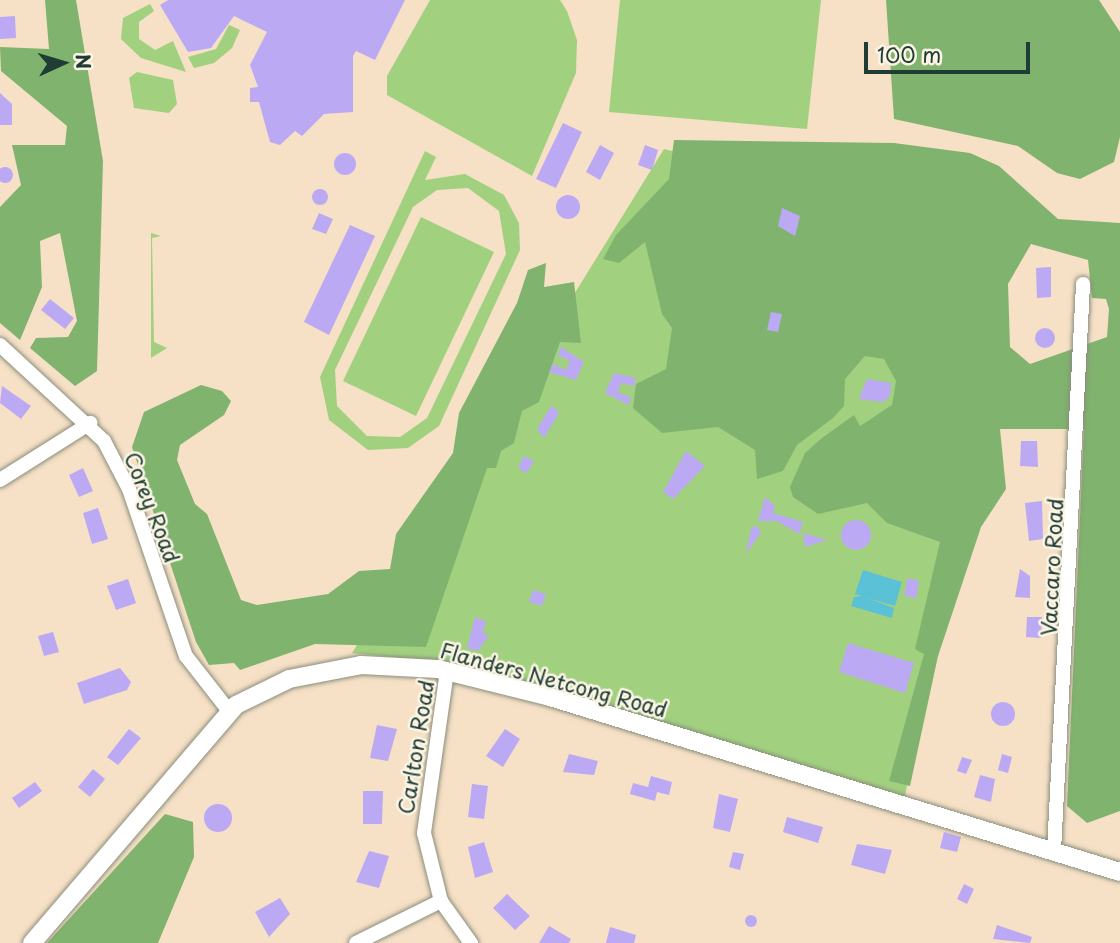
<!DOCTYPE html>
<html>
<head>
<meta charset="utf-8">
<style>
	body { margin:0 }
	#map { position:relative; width:1120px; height:943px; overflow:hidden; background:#f6e0c6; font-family:"Playpen Sans",sans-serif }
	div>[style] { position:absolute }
	.green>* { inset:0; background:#a1d17f }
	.forest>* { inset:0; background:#80b36e }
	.water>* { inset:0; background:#5ac1d7 }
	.building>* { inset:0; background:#bca9f4 }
	.round { border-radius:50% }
	.roads { filter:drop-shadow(0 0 2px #8a8e7d) drop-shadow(0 0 2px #8a8e7d) }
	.minor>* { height:14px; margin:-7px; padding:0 7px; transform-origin:7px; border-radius:7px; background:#fff }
	.major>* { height:18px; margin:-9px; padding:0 9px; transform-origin:9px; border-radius:9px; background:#fff }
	span { translate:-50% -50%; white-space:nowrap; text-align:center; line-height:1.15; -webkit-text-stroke:5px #fcf5e5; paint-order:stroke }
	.street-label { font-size:21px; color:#1f3d34 }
	.north { position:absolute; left:28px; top:28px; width:70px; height:70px; -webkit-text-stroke:5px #fcf5e5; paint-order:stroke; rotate:86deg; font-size:19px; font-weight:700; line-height:28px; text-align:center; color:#1f3d34 }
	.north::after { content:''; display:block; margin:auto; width:24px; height:32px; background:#1f3d34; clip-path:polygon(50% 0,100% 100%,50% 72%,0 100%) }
	.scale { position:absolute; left:864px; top:42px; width:166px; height:32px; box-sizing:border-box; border:4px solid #1f3d34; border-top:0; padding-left:9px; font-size:21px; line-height:24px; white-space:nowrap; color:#1f3d34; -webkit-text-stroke:5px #fcf5e5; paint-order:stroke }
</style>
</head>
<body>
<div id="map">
	<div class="green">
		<i style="clip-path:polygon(430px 0,560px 0,567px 11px,577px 40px,576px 73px,532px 176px,387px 95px,387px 76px)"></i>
		<i style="clip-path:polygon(620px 0,821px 0,807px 129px,609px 112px)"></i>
		<i style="clip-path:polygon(150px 4px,154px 11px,139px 22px,139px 39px,155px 50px,173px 41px,186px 72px,141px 58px,121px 39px,123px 18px)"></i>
		<i style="clip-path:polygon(229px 25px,240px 30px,232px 48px,214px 63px,194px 68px,188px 57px,216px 49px)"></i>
		<i style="clip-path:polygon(137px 72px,173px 80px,177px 104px,169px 113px,134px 108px,129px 78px)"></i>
		<i style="clip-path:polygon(664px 149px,997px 227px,905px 797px,471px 666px,352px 653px)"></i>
		<i style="clip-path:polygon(evenodd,425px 151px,436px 157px,425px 180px,465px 174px,504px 195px,519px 223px,520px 250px,439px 426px,408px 448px,368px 450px,329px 420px,320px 377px,425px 151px,468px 188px,499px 211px,506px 254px,427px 418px,400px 437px,367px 436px,337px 406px,335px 370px,413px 207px,437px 190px,468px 188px)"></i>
		<i style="clip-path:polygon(421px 217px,494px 252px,416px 416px,343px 381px)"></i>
		<i style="clip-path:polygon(151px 233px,161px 236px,152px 238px,154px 342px,167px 348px,151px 358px)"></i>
	</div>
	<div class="forest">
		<i style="clip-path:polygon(45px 0,76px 0,103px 161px,97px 371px,75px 386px,30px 348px,36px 338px,68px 337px,77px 321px,60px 233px,40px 241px,42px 287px,20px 340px,0 323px,0 207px,21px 185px,12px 145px,65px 145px,67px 126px,1px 71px,0 47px,49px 49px)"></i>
		<i style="clip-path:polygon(886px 0,1099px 0,1120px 32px,1120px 137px,1114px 162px,1080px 179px,1057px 173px,1018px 146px,894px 119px)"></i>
		<i style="clip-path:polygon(evenodd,674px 140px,894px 143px,970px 153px,999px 166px,1058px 219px,1120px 223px,1120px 811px,1087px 823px,1067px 806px,1084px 429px,1000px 429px,1006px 489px,981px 527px,938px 656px,910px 786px,889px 781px,924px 654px,915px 649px,940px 542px,887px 523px,867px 503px,818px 514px,793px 497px,790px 487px,805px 453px,822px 438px,854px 415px,860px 426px,892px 405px,896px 381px,884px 359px,865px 356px,845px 379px,844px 406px,833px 418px,797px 445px,783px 471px,757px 479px,755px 450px,718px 427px,662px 433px,633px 408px,636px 384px,666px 369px,672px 328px,662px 314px,645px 242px,619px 263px,603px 259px,616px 235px,669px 179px,674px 140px,1031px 244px,1088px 260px,1092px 298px,1106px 299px,1109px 309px,1107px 337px,1030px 364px,1010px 347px,1008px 284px,1031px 244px)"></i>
		<i style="clip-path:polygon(546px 263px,544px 287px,574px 282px,581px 343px,560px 342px,539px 402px,522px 411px,514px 443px,501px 451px,496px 468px,487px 468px,426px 647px,315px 644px,240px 670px,234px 663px,209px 665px,196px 642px,132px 447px,144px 412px,201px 385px,222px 391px,231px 401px,224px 415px,180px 445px,177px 460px,195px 504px,207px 514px,241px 600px,257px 605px,328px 594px,359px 571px,390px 569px,396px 534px,453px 453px,459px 413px,517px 303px,528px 270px)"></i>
		<i style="clip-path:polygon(165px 814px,193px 822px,194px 857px,158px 943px,47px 943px)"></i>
	</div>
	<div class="water">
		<i style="clip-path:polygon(863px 570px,902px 582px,895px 606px,867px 598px,894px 608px,892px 618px,851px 606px,854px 597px,862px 596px,855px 594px)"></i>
	</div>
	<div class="building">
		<i style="clip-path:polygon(168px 0,405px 0,375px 60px,356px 51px,353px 56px,353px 112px,324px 114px,302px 136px,295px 131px,280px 145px,270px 142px,259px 102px,250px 102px,250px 88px,258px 87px,250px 65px,267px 32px,234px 16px,211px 48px,188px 52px,160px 5px)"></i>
		<i style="clip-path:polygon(15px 16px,16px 38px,0 39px,0 17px)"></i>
		<i style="clip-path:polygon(0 93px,12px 104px,12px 125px,0 125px)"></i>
		<i style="clip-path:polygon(563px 123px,582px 132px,556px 188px,536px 179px)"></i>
		<i style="clip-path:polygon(600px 145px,614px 153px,600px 180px,586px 172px)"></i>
		<i style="clip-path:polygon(645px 145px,658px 150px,652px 170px,638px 165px)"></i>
		<i class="round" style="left:334px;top:153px;width:22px;height:22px"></i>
		<i class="round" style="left:-3px;top:167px;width:16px;height:16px"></i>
		<i class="round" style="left:312px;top:189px;width:16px;height:16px"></i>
		<i class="round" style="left:556px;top:195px;width:24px;height:24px"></i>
		<i style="clip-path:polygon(782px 208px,800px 216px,795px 236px,778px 226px)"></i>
		<i style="clip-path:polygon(319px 213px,333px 219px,326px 234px,312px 229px)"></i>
		<i style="clip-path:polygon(350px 225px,375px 236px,329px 335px,304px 322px)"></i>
		<i style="clip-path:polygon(1051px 267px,1051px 297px,1037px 298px,1036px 268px)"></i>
		<i style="clip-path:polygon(50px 299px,74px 318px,65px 329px,41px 310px)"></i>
		<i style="clip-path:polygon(771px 312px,782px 314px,778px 332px,767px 330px)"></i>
		<i class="round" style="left:1035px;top:328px;width:20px;height:20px"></i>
		<i style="clip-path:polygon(561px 347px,584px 362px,576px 380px,549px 372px,553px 364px,566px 370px,570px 361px,558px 355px)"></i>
		<i style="clip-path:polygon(614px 373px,636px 378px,634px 386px,621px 383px,618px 393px,631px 397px,629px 405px,605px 393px)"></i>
		<i style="clip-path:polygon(867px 379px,891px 383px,890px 396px,883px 402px,859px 399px)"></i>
		<i style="clip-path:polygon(2px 386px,31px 406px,21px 419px,0 403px)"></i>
		<i style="clip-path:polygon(552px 405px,559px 413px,544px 438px,537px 429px)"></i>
		<i style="clip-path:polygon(1021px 441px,1037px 441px,1038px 467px,1020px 466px)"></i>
		<i style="clip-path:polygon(686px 451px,705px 466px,673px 499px,663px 492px)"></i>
		<i style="clip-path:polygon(524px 456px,534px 461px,527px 473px,518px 468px)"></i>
		<i style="clip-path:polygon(83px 468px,93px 491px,79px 497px,69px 475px)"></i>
		<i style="clip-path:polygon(765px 497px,775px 506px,773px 513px,803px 522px,799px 534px,777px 521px,758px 521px)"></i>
		<i style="clip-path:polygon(1042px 501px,1043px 539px,1029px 541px,1025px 503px)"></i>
		<i style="clip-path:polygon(98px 508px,108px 539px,92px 544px,83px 513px)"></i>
		<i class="round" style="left:841px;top:520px;width:30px;height:30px"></i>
		<i style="clip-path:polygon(756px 525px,761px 533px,746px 553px,751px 529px)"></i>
		<i style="clip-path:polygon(803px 533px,827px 540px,805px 547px)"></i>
		<i style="clip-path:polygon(1020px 569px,1030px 576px,1030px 598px,1015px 597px)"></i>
		<i style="clip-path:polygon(908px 578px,919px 581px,916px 599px,904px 595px)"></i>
		<i style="clip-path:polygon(128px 579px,136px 603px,116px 610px,107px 586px)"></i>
		<i style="clip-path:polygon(533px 590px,546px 594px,542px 606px,529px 602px)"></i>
		<i style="clip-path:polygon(475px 617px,486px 621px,483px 633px,489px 635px,478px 651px,467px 648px)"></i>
		<i style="clip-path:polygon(1027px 617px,1042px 617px,1041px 638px,1026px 637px)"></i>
		<i style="clip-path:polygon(53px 632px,59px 652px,44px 656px,38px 636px)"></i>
		<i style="clip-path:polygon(848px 643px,914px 663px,905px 693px,839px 672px)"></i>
		<i style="clip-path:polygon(120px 668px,131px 682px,127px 690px,84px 704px,77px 683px)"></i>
		<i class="round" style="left:991px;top:702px;width:24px;height:24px"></i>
		<i style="clip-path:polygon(377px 725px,397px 729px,388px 761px,370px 758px)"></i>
		<i style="clip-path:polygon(129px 729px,141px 738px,118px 765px,107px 757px)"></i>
		<i style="clip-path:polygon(505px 729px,520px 739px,503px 767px,486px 756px)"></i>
		<i style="clip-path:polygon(569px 754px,598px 761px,594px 775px,563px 772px)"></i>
		<i style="clip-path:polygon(1002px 754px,1012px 757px,1008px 773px,998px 770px)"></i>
		<i style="clip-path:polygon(962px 757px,972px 760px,966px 774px,957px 771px)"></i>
		<i style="clip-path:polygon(93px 769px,105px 779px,90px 797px,78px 787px)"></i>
		<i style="clip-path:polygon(980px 775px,995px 779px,991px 802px,974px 797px)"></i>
		<i style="clip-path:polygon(651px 776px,672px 782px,669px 795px,657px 792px,655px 801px,630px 794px,633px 783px,648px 787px)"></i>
		<i style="clip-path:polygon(35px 782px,42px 791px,19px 808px,12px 798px)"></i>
		<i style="clip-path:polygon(472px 784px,488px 786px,484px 819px,468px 817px)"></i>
		<i style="clip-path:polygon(363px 791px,383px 791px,382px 824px,363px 824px)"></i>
		<i style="clip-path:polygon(719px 794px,738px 799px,730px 832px,713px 828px)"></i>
		<i class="round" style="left:204px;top:804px;width:28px;height:28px"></i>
		<i style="clip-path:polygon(787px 817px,823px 827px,818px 843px,783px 832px)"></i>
		<i style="clip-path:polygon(944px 832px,961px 837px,957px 852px,940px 848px)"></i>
		<i style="clip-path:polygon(484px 842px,493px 872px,475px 878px,468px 847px)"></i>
		<i style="clip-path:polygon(857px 844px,892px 850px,885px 874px,851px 865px)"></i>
		<i style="clip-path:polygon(369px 851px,389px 856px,379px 888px,356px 882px)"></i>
		<i style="clip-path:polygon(733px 852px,744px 854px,740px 870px,729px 867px)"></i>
		<i style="clip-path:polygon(964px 884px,974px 889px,967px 904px,957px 899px)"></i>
		<i style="clip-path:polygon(507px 894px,530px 916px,515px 930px,493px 908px)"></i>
		<i style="clip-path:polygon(280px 898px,290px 914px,269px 937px,255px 912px)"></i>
		<i class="round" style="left:745px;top:915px;width:12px;height:12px"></i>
		<i style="clip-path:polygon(997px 925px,1032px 937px,1030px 943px,993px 939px)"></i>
		<i style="clip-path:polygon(549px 926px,571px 939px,569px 943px,539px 943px)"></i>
		<i style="clip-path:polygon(610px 927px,636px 935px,634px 943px,606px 943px)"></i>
	</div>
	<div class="roads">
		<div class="minor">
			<i style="left:0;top:345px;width:142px;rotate:42.7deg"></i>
			<i style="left:104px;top:441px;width:54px;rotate:62.5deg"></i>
			<i style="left:129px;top:489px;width:176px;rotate:71.2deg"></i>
			<i style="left:186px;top:656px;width:70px;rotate:52deg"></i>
			<i style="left:0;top:480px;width:107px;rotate:-32.3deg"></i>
			<i style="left:447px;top:671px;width:164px;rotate:98.1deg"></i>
			<i style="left:424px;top:833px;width:70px;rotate:76deg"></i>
			<i style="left:441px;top:901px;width:52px;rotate:54.5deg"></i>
			<i style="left:1054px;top:851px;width:568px;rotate:-87.07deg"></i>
			<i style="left:356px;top:943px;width:95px;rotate:-26.3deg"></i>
		</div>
		<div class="major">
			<i style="left:32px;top:943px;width:313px;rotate:-49.4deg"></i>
			<i style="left:236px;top:705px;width:59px;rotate:-26.1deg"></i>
			<i style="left:289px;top:679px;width:73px;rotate:-11deg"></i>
			<i style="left:361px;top:665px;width:77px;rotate:3deg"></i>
			<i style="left:438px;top:669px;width:115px;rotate:14deg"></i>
			<i style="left:550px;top:697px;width:596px;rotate:17.07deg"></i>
		</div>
	</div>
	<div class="street-label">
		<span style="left:153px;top:507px;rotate:69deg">Corey Road</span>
		<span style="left:1051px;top:567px;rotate:-87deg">Vaccaro Road</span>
		<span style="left:554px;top:679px;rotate:15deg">Flanders Netcong Road</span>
		<span style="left:415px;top:747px;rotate:-81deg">Carlton Road</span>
	</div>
	<div class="north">N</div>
	<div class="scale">100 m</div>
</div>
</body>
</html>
